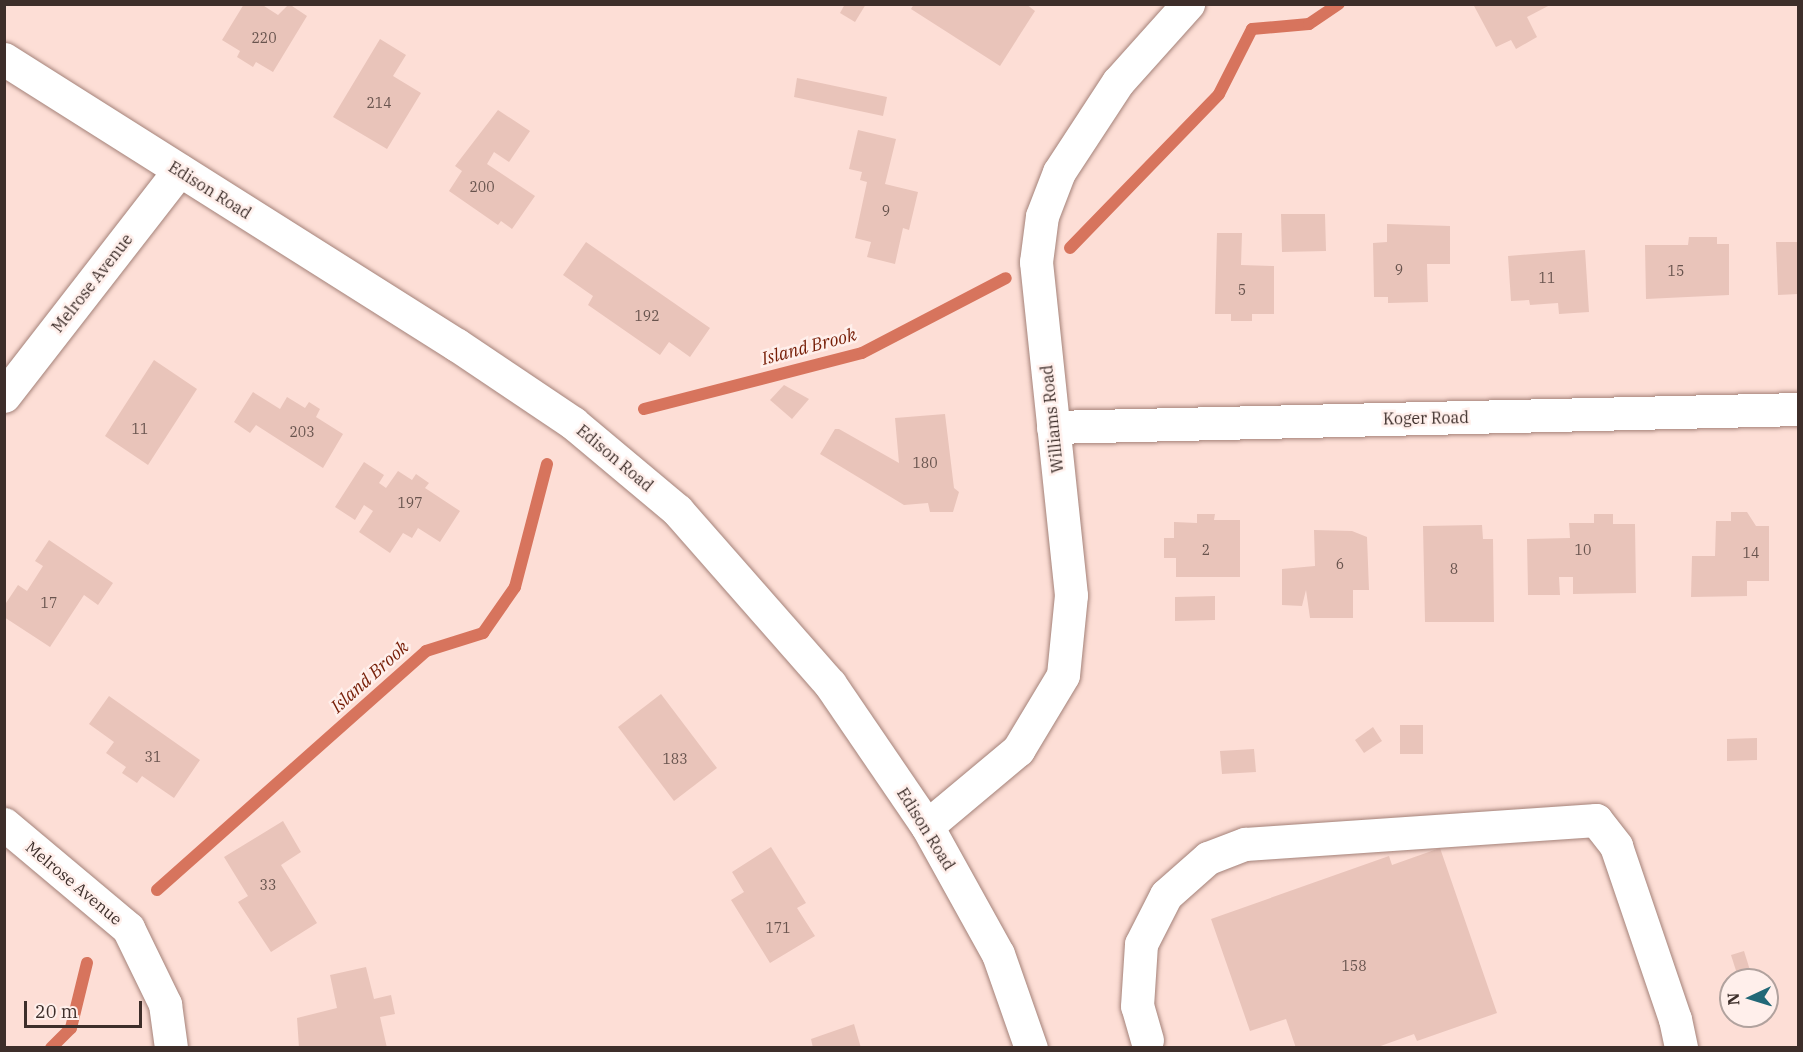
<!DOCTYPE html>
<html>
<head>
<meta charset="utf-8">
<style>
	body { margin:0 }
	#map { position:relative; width:1803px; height:1052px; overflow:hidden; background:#fdded6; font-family:"IBM Plex Serif",serif }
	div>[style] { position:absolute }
	.stream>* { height:12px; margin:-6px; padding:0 6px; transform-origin:6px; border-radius:6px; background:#d7745d }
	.building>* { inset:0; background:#e9c4ba }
	.roads { filter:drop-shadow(0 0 2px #a48279) drop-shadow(0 0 2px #a48279) }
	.minor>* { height:33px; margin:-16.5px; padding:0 16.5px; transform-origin:16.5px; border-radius:16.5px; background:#fff }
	span { translate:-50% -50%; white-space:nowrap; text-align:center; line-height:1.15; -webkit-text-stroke:5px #ffefeb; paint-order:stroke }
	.number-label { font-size:14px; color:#68544e }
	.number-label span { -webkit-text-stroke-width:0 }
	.street-label { font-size:16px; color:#3d2e2a }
	.water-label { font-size:18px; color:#761d06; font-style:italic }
	.frame { position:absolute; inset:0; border:6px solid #3d2e2a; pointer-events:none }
	.north { position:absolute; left:1719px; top:968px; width:60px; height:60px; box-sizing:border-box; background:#ffefeb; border:2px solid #b1a29e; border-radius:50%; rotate:266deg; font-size:16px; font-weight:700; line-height:24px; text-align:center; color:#3d2e2a }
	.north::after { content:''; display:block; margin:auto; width:21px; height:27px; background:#226877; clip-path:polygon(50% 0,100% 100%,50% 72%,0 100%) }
	.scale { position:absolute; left:24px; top:1001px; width:118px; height:27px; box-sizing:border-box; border:3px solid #3d2e2a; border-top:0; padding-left:8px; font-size:18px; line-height:21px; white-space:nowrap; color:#3d2e2a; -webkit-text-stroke:4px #ffefeb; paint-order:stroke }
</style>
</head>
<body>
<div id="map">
	<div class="stream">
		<i style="left:1070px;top:248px;width:214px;rotate:-45.9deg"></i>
		<i style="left:1219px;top:94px;width:73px;rotate:-63.1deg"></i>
		<i style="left:1252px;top:29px;width:57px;rotate:-5deg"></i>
		<i style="left:1309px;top:24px;width:36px;rotate:-34deg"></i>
		<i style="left:644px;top:409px;width:225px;rotate:-14.4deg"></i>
		<i style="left:862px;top:353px;width:162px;rotate:-27.5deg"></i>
		<i style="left:157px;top:890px;width:360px;rotate:-41.6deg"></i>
		<i style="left:426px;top:651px;width:60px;rotate:-17.5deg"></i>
		<i style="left:483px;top:633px;width:56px;rotate:-55.2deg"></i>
		<i style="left:515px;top:587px;width:127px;rotate:-75.4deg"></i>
		<i style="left:51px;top:1048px;width:28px;rotate:-45deg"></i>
		<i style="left:71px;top:1028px;width:67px;rotate:-76.2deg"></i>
	</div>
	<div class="building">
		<i style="clip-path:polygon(244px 4px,261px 4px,278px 15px,289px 4px,307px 16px,273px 72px,256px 62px,253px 67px,237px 57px,240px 51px,222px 40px)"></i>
		<i style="clip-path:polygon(845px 4px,866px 4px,855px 22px,840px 13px)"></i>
		<i style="clip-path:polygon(914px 4px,1026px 4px,1035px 11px,1000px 66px,911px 9px)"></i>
		<i style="clip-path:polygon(1473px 4px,1552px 4px,1527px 17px,1537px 37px,1516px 49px,1511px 40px,1496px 47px)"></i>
		<i style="clip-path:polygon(380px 39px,406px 55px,393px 76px,421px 93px,387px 149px,333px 117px)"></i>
		<i style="clip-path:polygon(797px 78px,887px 97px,883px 116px,794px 97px)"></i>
		<i style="clip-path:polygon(498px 110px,530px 131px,509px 162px,494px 152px,487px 164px,535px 196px,512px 229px,501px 221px,498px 225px,449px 191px,462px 171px,455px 166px)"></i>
		<i style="clip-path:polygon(858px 130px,896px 139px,885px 184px,918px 192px,909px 230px,903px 228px,895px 264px,867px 257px,871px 242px,855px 238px,867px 182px,860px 180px,862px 172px,849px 169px)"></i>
		<i style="clip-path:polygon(1281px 214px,1325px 214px,1326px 251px,1282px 252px)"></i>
		<i style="clip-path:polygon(1387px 224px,1450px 226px,1450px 264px,1427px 264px,1428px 302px,1388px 303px,1388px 297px,1374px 297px,1373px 243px,1387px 242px)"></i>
		<i style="clip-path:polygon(1217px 233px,1242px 233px,1241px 265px,1274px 266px,1274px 314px,1252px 314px,1252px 321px,1231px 321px,1231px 314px,1215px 314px)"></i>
		<i style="clip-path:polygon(1689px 237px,1717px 237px,1717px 244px,1729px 244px,1729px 295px,1646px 299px,1645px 245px,1688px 245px)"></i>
		<i style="clip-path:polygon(586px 242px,710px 328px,690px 357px,669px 342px,660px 355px,588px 305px,593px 296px,563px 275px)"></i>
		<i style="clip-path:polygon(1776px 242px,1798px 242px,1798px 294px,1778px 295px)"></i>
		<i style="clip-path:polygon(1585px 250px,1589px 312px,1559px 314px,1558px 303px,1530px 305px,1529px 300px,1511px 301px,1508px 256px)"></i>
		<i style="clip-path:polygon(154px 360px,197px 389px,148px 465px,105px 436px)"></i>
		<i style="clip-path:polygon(784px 385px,809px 399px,792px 419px,770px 400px)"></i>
		<i style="clip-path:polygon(253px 392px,280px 409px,287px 397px,305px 408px,309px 402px,320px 409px,316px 417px,343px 434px,323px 468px,256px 425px,250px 433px,234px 422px)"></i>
		<i style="clip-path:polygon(945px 414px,954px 488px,959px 492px,953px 512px,930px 512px,928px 503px,904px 505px,820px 454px,835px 429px,839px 429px,899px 463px,895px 418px)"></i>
		<i style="clip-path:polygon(364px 462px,384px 475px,379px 483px,386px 488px,398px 471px,412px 480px,416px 474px,429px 483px,425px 488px,460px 511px,440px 542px,418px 528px,412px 538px,403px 533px,390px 553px,359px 532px,373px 511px,364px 505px,355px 520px,335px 507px)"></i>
		<i style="clip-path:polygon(1731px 512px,1747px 512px,1756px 526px,1769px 526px,1769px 581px,1747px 581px,1747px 596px,1691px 597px,1692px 556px,1715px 556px,1716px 521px,1731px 521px)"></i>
		<i style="clip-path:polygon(1197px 514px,1215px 514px,1214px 520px,1240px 520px,1240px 577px,1176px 577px,1176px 558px,1164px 558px,1164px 538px,1174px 538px,1174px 522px,1197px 523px)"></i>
		<i style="clip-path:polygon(1594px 514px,1613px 514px,1613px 524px,1635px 524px,1636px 593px,1573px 594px,1573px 577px,1559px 577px,1560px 595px,1528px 595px,1527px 539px,1570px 538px,1569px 523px,1594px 523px)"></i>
		<i style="clip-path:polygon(1482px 525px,1483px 539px,1493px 539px,1494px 622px,1425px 622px,1423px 526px)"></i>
		<i style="clip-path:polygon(1314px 530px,1352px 531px,1367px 537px,1369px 590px,1353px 590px,1353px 618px,1310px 618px,1306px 590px,1302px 606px,1282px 605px,1282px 569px,1315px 566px)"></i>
		<i style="clip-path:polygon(49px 540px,113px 583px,98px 605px,84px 595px,50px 647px,4px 617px,4px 606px,18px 585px,27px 591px,43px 566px,35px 561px)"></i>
		<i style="clip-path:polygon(1215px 596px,1215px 620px,1175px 621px,1175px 597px)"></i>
		<i style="clip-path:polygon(661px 694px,717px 768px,674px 801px,618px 727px)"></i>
		<i style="clip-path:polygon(109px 696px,200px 760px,174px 798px,142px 776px,137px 783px,122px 773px,126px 767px,106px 753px,114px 742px,89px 724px)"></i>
		<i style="clip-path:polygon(1400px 725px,1423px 725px,1423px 754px,1400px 754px)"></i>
		<i style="clip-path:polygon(1373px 727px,1382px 741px,1364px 753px,1355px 740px)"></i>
		<i style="clip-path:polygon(1757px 738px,1757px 760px,1727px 761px,1727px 739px)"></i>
		<i style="clip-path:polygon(1254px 749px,1256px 772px,1222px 774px,1220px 751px)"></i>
		<i style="clip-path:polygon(283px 821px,301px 852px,281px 865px,317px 923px,271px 952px,238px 902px,248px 896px,224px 857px)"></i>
		<i style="clip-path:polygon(771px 847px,806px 903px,797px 908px,815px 936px,770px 963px,731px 900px,744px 892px,732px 872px)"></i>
		<i style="clip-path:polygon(1440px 848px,1497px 1013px,1417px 1041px,1414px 1034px,1375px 1048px,1296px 1048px,1286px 1019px,1250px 1031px,1211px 919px,1389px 856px,1392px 865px)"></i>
		<i style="clip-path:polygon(1744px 951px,1753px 980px,1739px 980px,1731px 955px)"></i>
		<i style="clip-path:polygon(366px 967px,374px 999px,391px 995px,395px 1014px,380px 1017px,387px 1048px,299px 1048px,297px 1018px,337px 1008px,330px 975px)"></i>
		<i style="clip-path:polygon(854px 1024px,861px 1048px,813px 1048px,811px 1039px)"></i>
	</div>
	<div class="roads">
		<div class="minor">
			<i style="left:4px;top:59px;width:536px;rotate:32.27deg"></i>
			<i style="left:457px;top:345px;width:140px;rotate:33.9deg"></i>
			<i style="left:573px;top:423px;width:136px;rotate:39.9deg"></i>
			<i style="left:677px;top:510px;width:232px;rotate:48.7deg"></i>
			<i style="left:830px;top:684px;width:172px;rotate:55.7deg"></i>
			<i style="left:927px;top:826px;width:146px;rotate:61deg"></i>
			<i style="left:998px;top:954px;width:100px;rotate:70.7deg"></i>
			<i style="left:4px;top:396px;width:286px;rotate:-52.2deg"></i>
			<i style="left:1053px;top:427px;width:745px;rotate:-1.38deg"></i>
			<i style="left:4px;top:824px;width:162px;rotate:40deg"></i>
			<i style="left:128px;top:928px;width:85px;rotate:64deg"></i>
			<i style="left:165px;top:1004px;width:44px;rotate:82.2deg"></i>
			<i style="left:927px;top:826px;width:119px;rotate:-39.9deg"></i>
			<i style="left:1018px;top:750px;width:87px;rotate:-59deg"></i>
			<i style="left:1063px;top:675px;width:80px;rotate:-84.3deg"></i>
			<i style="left:1071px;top:595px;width:335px;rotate:-96deg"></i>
			<i style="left:1036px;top:262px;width:46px;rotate:-82.6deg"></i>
			<i style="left:1042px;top:216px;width:47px;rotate:-68.9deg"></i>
			<i style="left:1059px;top:172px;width:108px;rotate:-56.8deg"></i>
			<i style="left:1118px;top:82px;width:105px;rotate:-48.1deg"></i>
			<i style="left:1147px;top:1040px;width:35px;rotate:-106deg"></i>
			<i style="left:1137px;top:1006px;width:62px;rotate:-86.3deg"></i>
			<i style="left:1141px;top:944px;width:55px;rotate:-63deg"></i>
			<i style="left:1166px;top:895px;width:56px;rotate:-41.4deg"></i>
			<i style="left:1208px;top:858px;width:40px;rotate:-21deg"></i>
			<i style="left:1245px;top:844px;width:352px;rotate:-3.9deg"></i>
			<i style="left:1596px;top:820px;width:33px;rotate:52deg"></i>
			<i style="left:1616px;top:846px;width:183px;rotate:71.2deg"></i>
			<i style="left:1675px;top:1019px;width:30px;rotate:78deg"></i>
		</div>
	</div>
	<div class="number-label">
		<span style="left:264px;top:38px">220</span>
		<span style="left:379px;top:103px">214</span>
		<span style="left:482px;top:187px">200</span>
		<span style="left:886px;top:211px">9</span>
		<span style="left:1399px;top:270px">9</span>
		<span style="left:1676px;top:271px">15</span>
		<span style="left:1547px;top:278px">11</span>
		<span style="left:1242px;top:290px">5</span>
		<span style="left:647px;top:316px">192</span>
		<span style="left:140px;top:429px">11</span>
		<span style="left:302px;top:432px">203</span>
		<span style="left:925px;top:463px">180</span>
		<span style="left:410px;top:503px">197</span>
		<span style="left:1206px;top:550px">2</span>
		<span style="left:1583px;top:550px">10</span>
		<span style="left:1751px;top:553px">14</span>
		<span style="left:1340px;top:564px">6</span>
		<span style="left:1454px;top:569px">8</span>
		<span style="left:49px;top:603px">17</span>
		<span style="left:153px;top:757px">31</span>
		<span style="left:675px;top:759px">183</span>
		<span style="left:268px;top:885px">33</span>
		<span style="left:778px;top:928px">171</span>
		<span style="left:1354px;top:966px">158</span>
	</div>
	<div class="street-label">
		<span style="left:210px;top:190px;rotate:32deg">Edison Road</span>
		<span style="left:92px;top:283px;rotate:-52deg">Melrose Avenue</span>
		<span style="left:1426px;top:418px;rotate:-1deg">Koger Road</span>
		<span style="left:1052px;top:419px;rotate:-96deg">Williams Road</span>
		<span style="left:615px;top:458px;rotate:40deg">Edison Road</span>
		<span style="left:926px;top:829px;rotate:58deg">Edison Road</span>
		<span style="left:74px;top:883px;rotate:40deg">Melrose Avenue</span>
	</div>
	<div class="water-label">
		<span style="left:809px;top:347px;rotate:-15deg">Island Brook</span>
		<span style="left:370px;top:677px;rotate:-42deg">Island Brook</span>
	</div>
	<div class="frame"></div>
	<div class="north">N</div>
	<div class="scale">20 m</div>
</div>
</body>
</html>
